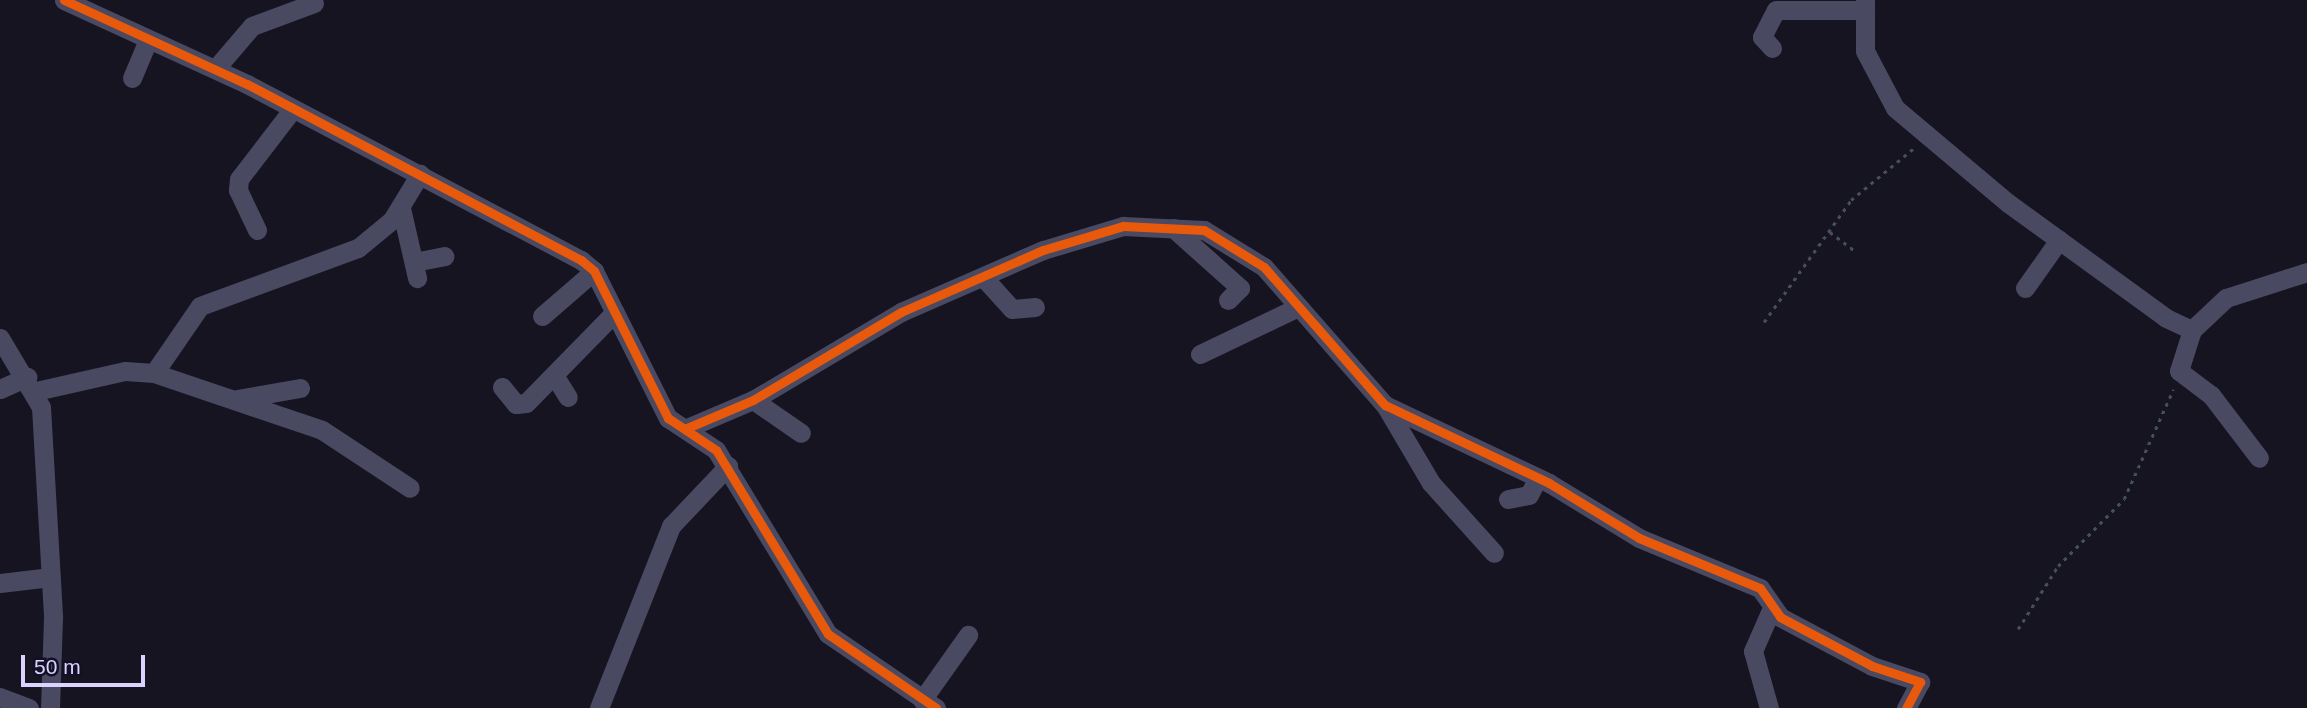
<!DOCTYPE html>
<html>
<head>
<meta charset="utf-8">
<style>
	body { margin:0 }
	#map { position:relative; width:2307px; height:708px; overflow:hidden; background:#161421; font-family:Helvetica,sans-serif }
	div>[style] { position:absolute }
	.path>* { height:2.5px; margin-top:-1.25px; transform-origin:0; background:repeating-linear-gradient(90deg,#44505f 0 3.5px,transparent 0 8.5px) }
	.minor>* { height:19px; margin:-9.5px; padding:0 9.5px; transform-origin:9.5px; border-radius:9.5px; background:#4a4962 }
	.cycleway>* { height:9px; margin:-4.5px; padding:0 4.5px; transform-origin:4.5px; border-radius:4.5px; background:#e8590c }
	span { translate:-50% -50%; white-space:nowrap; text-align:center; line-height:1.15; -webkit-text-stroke:5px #130f26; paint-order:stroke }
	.scale { position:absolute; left:21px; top:655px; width:124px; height:32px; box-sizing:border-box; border:4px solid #d9d4ff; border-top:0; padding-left:9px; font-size:21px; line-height:24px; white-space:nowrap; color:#d9d4ff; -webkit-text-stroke:5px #130f26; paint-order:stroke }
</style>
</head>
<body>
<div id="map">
	<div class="path">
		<i style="left:1830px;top:232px;width:31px;rotate:37deg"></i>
		<i style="left:1764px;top:322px;width:150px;rotate:-54.5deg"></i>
		<i style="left:1851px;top:200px;width:83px;rotate:-39.6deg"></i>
		<i style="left:2018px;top:629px;width:75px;rotate:-57.6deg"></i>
		<i style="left:2058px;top:566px;width:94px;rotate:-45.4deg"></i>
		<i style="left:2124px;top:499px;width:120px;rotate:-65.8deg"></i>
	</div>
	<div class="minor">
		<i style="left:64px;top:0;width:201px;rotate:24.7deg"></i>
		<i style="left:247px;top:84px;width:378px;rotate:27.8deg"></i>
		<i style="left:581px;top:260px;width:17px;rotate:40deg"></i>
		<i style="left:594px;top:271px;width:165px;rotate:63.3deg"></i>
		<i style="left:668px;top:418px;width:58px;rotate:33.7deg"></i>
		<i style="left:716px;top:450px;width:215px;rotate:58.7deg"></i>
		<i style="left:828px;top:634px;width:131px;rotate:34.4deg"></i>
		<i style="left:1865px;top:0;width:51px;rotate:90deg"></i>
		<i style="left:1865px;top:51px;width:64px;rotate:62.2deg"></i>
		<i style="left:1895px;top:108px;width:148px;rotate:40.1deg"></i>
		<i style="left:2008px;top:203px;width:195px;rotate:36deg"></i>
		<i style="left:2166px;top:318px;width:29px;rotate:25deg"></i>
		<i style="left:2192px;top:330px;width:47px;rotate:-43.3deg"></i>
		<i style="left:2226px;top:298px;width:85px;rotate:-17.8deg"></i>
		<i style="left:1772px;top:48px;width:15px;rotate:-132deg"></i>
		<i style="left:1762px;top:37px;width:30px;rotate:-63deg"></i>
		<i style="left:1776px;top:10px;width:88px"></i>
		<i style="left:216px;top:68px;width:55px;rotate:-49.4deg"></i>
		<i style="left:252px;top:26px;width:66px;rotate:-20.4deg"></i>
		<i style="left:132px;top:78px;width:41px;rotate:-67.2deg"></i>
		<i style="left:401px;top:208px;width:72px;rotate:77.1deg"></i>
		<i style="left:1173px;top:228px;width:90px;rotate:41.8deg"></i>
		<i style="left:1240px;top:288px;width:17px;rotate:135deg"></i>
		<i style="left:257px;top:230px;width:44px;rotate:-115.4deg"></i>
		<i style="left:238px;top:190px;width:11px;rotate:-85deg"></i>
		<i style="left:239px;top:179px;width:87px;rotate:-52.5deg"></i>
		<i style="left:414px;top:262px;width:31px;rotate:-11deg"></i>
		<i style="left:983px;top:277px;width:43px;rotate:47.8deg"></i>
		<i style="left:1012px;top:309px;width:23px;rotate:-5deg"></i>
		<i style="left:2025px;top:288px;width:59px;rotate:-54.7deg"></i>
		<i style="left:542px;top:316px;width:69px;rotate:-40.9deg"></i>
		<i style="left:2192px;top:330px;width:43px;rotate:107.6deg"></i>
		<i style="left:2179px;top:371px;width:40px;rotate:37deg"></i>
		<i style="left:2211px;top:395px;width:79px;rotate:52.7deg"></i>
		<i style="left:0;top:338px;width:80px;rotate:59.3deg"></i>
		<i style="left:41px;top:407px;width:211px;rotate:86.7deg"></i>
		<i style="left:53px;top:618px;width:90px;rotate:91.9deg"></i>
		<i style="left:1200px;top:354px;width:109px;rotate:-25.6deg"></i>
		<i style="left:154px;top:373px;width:81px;rotate:-55.5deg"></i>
		<i style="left:200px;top:306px;width:168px;rotate:-20.2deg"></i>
		<i style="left:358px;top:248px;width:44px;rotate:-39.5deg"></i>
		<i style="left:392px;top:220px;width:54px;rotate:-58.7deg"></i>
		<i style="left:554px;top:375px;width:26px;rotate:58deg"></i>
		<i style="left:502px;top:387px;width:22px;rotate:51deg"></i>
		<i style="left:516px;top:404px;width:10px;rotate:-6deg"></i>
		<i style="left:526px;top:403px;width:127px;rotate:-45.6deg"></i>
		<i style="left:0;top:389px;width:30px;rotate:-24deg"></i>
		<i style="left:36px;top:391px;width:91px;rotate:-12.7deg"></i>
		<i style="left:125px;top:371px;width:29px;rotate:4deg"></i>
		<i style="left:154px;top:373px;width:177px;rotate:18.7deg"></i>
		<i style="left:322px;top:430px;width:105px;rotate:33.4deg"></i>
		<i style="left:237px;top:399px;width:64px;rotate:-9.9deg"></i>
		<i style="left:753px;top:400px;width:58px;rotate:34.5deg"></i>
		<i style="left:1385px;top:405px;width:91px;rotate:59.5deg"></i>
		<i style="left:1431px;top:483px;width:94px;rotate:48deg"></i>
		<i style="left:687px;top:428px;width:72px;rotate:-23deg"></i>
		<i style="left:753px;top:400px;width:172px;rotate:-30.7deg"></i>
		<i style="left:901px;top:312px;width:155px;rotate:-23.6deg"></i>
		<i style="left:1043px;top:250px;width:84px;rotate:-16.7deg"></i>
		<i style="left:1123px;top:226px;width:81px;rotate:2.8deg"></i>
		<i style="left:1204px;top:230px;width:70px;rotate:31.7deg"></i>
		<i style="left:1264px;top:267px;width:184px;rotate:48.8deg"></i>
		<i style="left:1385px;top:405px;width:182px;rotate:25.4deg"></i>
		<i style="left:1549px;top:483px;width:105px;rotate:31.4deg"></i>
		<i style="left:1639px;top:538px;width:131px;rotate:22.5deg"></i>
		<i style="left:1760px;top:588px;width:35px;rotate:55deg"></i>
		<i style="left:1780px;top:617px;width:104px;rotate:28deg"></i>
		<i style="left:1872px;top:666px;width:51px;rotate:18.4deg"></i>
		<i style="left:1920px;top:682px;width:30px;rotate:118deg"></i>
		<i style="left:1508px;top:499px;width:21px;rotate:-11deg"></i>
		<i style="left:1529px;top:495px;width:18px;rotate:-63deg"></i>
		<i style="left:0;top:583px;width:51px;rotate:-6.7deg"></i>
		<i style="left:0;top:697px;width:31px;rotate:21deg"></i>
		<i style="left:922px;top:700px;width:80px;rotate:-54.7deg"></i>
		<i style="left:599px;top:708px;width:196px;rotate:-68.4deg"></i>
		<i style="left:671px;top:526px;width:83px;rotate:-46.5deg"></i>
		<i style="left:1769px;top:708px;width:59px;rotate:-105.7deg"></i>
		<i style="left:1753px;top:651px;width:45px;rotate:-66.3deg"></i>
	</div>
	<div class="cycleway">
		<i style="left:64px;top:0;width:201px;rotate:24.7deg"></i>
		<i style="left:247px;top:84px;width:378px;rotate:27.8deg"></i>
		<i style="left:581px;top:260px;width:17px;rotate:40deg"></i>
		<i style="left:594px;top:271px;width:165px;rotate:63.3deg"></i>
		<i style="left:668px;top:418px;width:58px;rotate:33.7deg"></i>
		<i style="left:716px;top:450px;width:215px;rotate:58.7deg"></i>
		<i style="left:828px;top:634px;width:131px;rotate:34.4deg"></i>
		<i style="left:687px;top:428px;width:72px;rotate:-23deg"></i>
		<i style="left:753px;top:400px;width:172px;rotate:-30.7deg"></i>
		<i style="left:901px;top:312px;width:155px;rotate:-23.6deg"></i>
		<i style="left:1043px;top:250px;width:84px;rotate:-16.7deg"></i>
		<i style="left:1123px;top:226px;width:81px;rotate:2.8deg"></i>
		<i style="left:1204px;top:230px;width:70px;rotate:31.7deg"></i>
		<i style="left:1264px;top:267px;width:184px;rotate:48.8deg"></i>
		<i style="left:1385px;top:405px;width:182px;rotate:25.4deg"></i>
		<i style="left:1549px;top:483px;width:105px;rotate:31.4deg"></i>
		<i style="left:1639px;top:538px;width:131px;rotate:22.5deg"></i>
		<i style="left:1760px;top:588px;width:35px;rotate:55deg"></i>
		<i style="left:1780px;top:617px;width:104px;rotate:28deg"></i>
		<i style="left:1872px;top:666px;width:51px;rotate:18.4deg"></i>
		<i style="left:1920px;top:682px;width:30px;rotate:118deg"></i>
	</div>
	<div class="scale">50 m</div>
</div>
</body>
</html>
